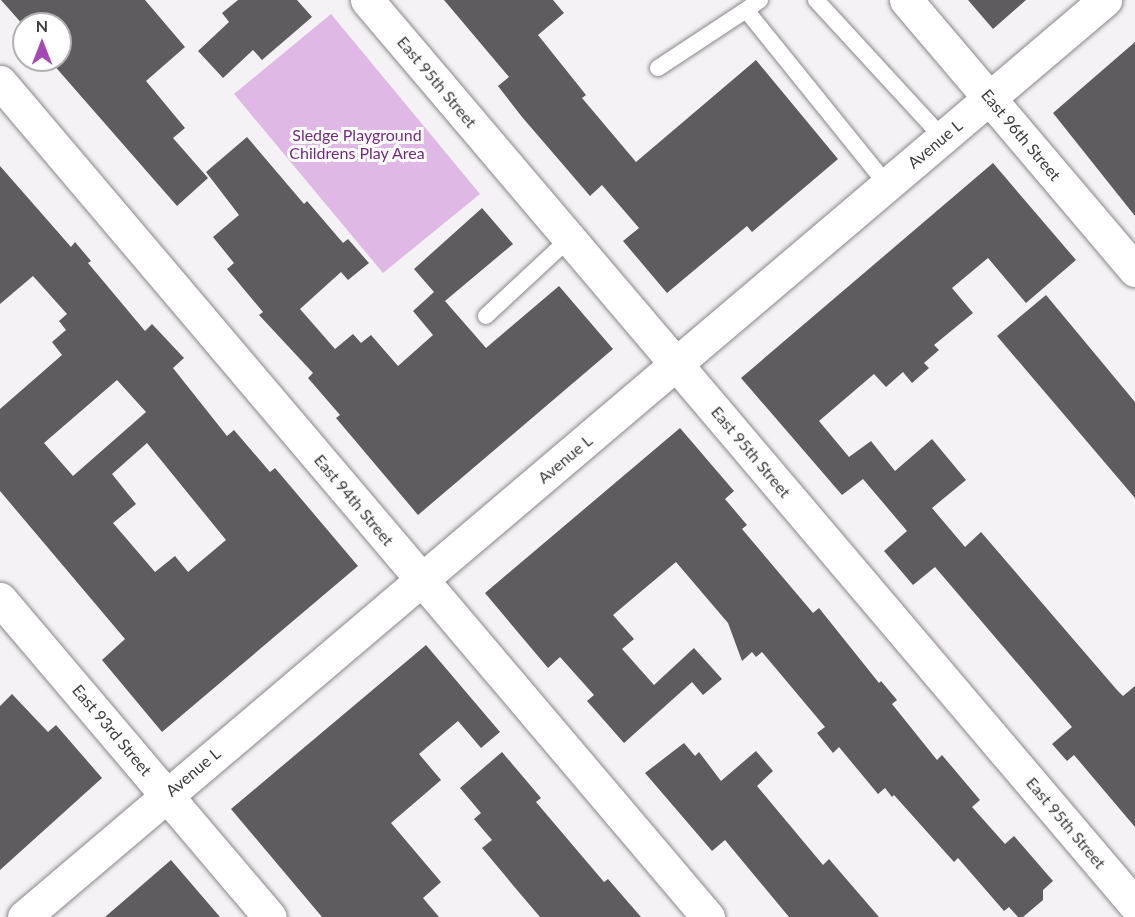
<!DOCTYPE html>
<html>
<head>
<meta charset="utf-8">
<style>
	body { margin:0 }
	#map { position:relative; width:1135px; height:917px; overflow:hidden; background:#f5f2f5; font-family:Lato,sans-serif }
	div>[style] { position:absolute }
	.green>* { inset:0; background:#dfb8e6 }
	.building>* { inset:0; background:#5e5c5e }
	.roads { filter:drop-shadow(0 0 2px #89878a) drop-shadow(0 0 2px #89878a) }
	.lane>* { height:16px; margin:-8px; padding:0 8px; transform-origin:8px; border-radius:8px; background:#fff }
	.street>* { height:33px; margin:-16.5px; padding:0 16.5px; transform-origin:16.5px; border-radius:16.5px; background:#fff }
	span { translate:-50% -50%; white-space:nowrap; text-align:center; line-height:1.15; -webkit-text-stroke:6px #fff; paint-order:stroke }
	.street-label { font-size:16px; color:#3d3c3d }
	.park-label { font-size:16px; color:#752881 }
	.north { position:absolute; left:12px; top:12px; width:60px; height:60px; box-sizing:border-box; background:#fff; border:2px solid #b1b1b1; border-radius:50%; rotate:0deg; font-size:16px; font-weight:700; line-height:24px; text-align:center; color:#3d3c3d }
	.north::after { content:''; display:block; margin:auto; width:21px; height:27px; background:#a448b3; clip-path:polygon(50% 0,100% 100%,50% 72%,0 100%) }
</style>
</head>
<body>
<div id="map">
	<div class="green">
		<i style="clip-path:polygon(331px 14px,480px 194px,383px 273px,234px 94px)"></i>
	</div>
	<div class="building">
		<i style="clip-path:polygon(1px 0,145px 0,185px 47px,146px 81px,185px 128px,173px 138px,208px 178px,177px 206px,52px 63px,60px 60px,60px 24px,24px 26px)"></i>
		<i style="clip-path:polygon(238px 0,297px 0,312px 17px,262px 60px,253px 50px,223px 78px,198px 51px,229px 22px,222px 13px)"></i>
		<i style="clip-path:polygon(444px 0,553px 0,564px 13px,538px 35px,586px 95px,582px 98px,636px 162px,756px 60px,838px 159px,752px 232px,747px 226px,667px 293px,623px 241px,639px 228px,602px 185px,590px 196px,522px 117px,498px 86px,509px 77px)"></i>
		<i style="clip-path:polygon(968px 0,1026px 0,993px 29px)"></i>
		<i style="clip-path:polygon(1135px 42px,1135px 216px,1053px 113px)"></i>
		<i style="clip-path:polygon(247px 137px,304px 204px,307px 201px,343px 243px,348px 239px,369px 263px,348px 280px,341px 272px,300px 309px,335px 349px,353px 334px,361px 343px,371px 335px,398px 366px,433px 335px,413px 311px,434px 292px,414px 269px,482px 208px,513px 244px,445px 301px,486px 348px,559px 286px,613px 349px,418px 515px,336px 418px,340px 415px,308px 378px,313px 373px,259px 315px,263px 312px,227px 269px,234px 263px,213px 237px,239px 215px,206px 172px)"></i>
		<i style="clip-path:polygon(993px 163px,1076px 260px,1026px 303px,988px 258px,952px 288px,973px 313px,934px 345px,939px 350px,924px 363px,929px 368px,912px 383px,903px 372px,886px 387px,874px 374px,819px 421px,849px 457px,871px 441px,895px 471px,932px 439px,966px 480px,932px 508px,965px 547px,981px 532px,1117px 690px,1123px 696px,1135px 686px,1135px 827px,1074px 755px,1067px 761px,1052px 744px,1072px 727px,935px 567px,913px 585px,884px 551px,907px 531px,863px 479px,842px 495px,741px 378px)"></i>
		<i style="clip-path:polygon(evenodd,0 166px,71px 247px,75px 242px,91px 261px,88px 263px,145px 331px,152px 324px,184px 358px,173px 368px,227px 436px,234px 430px,270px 472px,275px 468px,358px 566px,162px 732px,102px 660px,125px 639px,0 491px,0 409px,62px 355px,52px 342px,66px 330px,59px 321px,67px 314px,33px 276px,0 304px,0 166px,117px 380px,146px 412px,73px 476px,44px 443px,117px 380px,0 166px,147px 443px,226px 540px,188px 572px,175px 556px,155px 572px,113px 523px,136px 504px,112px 474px,147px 443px)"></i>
		<i style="clip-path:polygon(1046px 295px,1135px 402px,1135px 498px,997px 336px)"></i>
		<i style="clip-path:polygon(680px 428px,734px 491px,725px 499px,747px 525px,742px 529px,813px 613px,819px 608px,879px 683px,881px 681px,897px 700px,892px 704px,937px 760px,942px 755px,980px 800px,972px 807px,1005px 844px,1014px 836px,1053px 881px,1043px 890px,1043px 900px,1023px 917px,1018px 917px,1009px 907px,1004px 911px,958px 858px,954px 862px,894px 795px,892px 797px,885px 788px,878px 794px,839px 747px,833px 753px,817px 733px,825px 727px,762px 652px,756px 657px,752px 652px,742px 661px,728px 623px,676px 562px,613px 615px,634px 639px,622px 649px,654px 685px,694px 648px,722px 679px,703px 695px,692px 682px,624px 743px,587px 701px,594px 695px,560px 657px,548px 668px,485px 593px)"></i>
		<i style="clip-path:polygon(426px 645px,500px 732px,481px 748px,458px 721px,419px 754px,441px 780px,391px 823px,441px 882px,423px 898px,439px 917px,322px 917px,231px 809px)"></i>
		<i style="clip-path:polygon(12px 694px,48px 732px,56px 725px,102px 778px,0 870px,0 706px)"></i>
		<i style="clip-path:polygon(684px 743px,695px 756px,699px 752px,721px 781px,756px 751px,773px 771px,757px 786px,823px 865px,829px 859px,879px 917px,789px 917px,725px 840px,712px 851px,645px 773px)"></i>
		<i style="clip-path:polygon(502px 752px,541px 798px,536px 802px,604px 882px,608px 879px,641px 917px,540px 917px,517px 890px,482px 848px,492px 840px,474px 819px,481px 813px,460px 788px)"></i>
		<i style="clip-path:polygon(171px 860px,220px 917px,105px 917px,134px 892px)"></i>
	</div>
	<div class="roads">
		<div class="lane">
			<i style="left:760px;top:0;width:17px;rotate:144deg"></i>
			<i style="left:746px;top:10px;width:225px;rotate:51.1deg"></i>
			<i style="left:816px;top:0;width:188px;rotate:47.4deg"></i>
			<i style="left:658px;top:68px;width:105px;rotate:-33.4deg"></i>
			<i style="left:486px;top:316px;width:115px;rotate:-42.9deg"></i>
		</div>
		<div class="street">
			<i style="left:367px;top:0;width:1187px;rotate:49.68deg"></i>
			<i style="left:906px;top:0;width:354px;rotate:49.7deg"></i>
			<i style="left:0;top:82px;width:1095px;rotate:49.71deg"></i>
			<i style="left:0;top:599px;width:417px;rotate:49.7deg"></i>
			<i style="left:24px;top:917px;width:1418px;rotate:-40.31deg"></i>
		</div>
	</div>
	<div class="street-label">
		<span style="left:437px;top:82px;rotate:50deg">East 95th Street</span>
		<span style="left:1021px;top:135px;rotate:50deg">East 96th Street</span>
		<span style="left:935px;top:144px;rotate:-40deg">Avenue L</span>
		<span style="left:751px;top:452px;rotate:50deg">East 95th Street</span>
		<span style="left:565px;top:459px;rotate:-40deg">Avenue L</span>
		<span style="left:354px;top:500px;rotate:50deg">East 94th Street</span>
		<span style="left:112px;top:730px;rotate:50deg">East 93rd Street</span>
		<span style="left:193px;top:772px;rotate:-40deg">Avenue L</span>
		<span style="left:1066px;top:823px;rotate:50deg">East 95th Street</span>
	</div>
	<div class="park-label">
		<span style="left:357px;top:144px">Sledge Playground<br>Childrens Play Area</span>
	</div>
	<div class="north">N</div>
</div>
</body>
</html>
